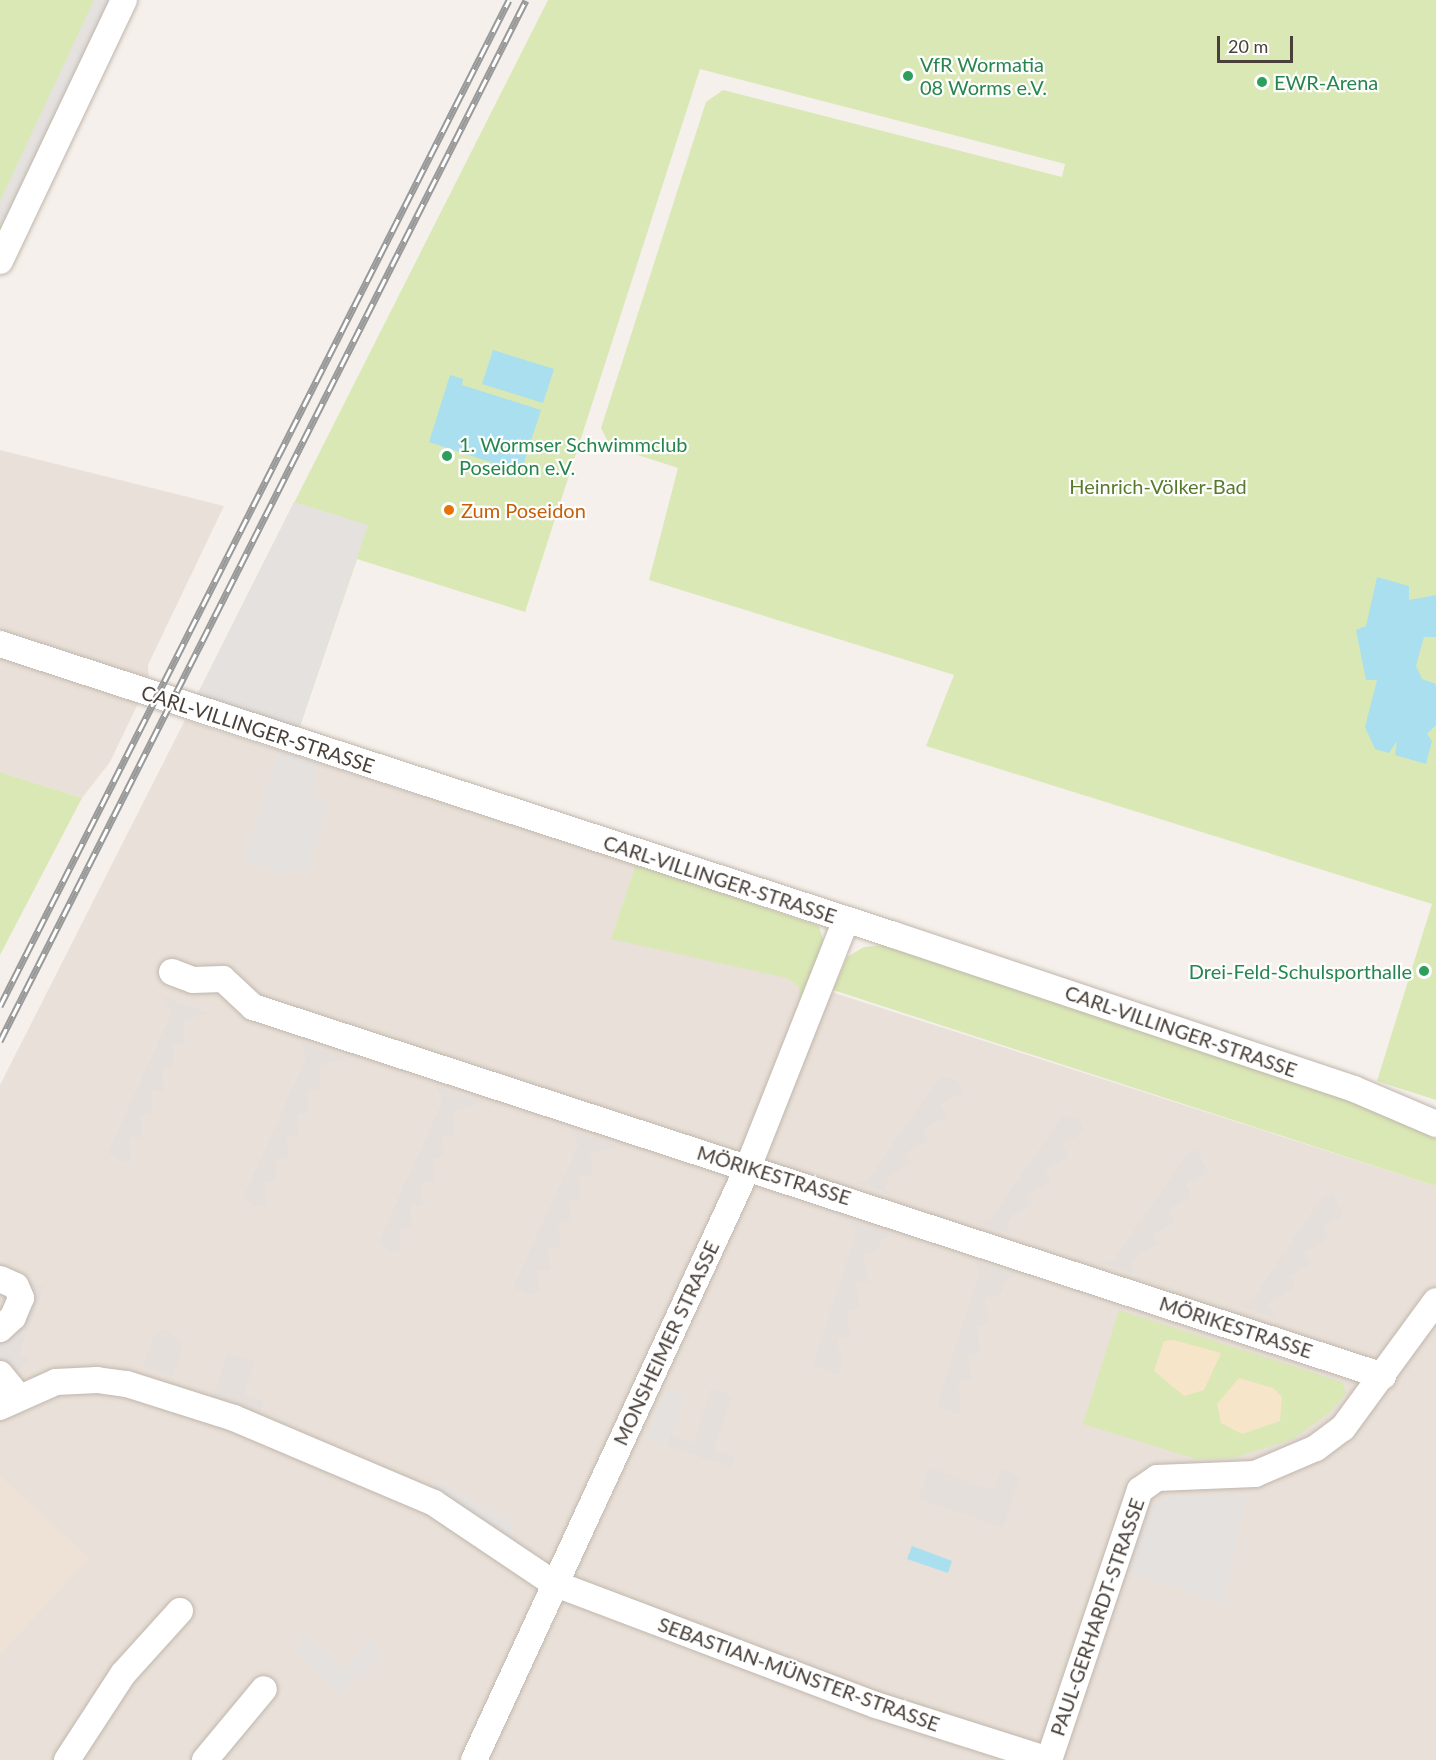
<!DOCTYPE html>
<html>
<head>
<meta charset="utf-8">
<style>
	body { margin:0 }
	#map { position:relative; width:1436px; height:1760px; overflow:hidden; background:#f5f0eb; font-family:Lato,sans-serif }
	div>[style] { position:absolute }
	.residential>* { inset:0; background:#e9e1d9 }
	.industrial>* { inset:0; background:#e5dfdc }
	.education>* { inset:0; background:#ede2d5 }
	.green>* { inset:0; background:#dae8b5 }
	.sand>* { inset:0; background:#f7e5c9 }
	.parking>* { inset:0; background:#e4e1df }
	.water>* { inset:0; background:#a9dfef }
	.roads { filter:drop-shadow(0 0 2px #c0b6ad) drop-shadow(0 0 2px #c0b6ad) }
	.street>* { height:26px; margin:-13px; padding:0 13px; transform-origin:13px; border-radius:13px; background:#fff }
	.rail>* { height:7px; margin-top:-3.5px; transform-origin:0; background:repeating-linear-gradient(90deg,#fff 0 14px,#999 0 28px); box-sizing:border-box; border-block:2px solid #999 }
	.dots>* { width:16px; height:16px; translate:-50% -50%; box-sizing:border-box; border:3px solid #fff; border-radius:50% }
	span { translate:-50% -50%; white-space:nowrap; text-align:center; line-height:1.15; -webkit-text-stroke:4.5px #fff; paint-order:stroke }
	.leisure-label { font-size:20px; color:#27864d }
	.left { translate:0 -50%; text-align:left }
	.right { translate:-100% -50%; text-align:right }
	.park-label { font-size:20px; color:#587a2c }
	.food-label { font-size:20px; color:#c56008 }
	.street-label { font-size:20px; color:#494039 }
	.scale { position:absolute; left:1217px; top:36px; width:76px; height:27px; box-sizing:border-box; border:3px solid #494039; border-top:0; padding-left:8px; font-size:18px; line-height:21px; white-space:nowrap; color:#494039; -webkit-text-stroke:4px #fff; paint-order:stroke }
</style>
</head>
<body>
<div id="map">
	<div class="residential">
		<i style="clip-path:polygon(0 450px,224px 506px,148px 665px,149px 681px,110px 762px,82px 798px,0 772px)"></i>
		<i style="clip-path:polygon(185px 720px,648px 868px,629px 927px,1436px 1186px,1436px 1760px,0 1760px,0 1085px)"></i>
	</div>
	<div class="industrial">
		<i style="clip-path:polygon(164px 997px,208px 1013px,184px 1021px,185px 1044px,173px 1045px,174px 1067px,163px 1068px,164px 1091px,152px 1091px,153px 1114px,141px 1115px,142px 1137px,130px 1138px,131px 1161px,119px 1161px,108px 1152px,171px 1013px)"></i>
		<i style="clip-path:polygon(300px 1042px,347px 1058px,319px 1067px,320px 1089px,308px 1090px,309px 1113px,297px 1113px,299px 1136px,287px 1137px,288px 1159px,276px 1160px,277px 1182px,265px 1183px,266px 1206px,254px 1206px,243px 1197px,306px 1058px)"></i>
		<i style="clip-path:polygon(941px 1075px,957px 1080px,964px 1092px,941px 1104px,947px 1117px,923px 1129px,929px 1141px,906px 1153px,911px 1163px,889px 1177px,885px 1188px,891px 1194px,856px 1183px,868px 1179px)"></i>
		<i style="clip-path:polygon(435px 1086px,483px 1102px,454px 1112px,455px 1135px,443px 1136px,444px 1158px,433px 1159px,434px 1181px,422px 1182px,423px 1205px,411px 1206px,412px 1228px,400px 1229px,401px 1251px,389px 1252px,378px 1243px,442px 1102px)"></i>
		<i style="clip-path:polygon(1063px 1115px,1079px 1119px,1085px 1132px,1063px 1144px,1069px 1157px,1046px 1169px,1052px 1181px,1028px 1195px,1033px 1205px,1013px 1215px,1007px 1226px,1011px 1234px,976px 1222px,990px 1219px)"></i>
		<i style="clip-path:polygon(571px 1130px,620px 1146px,591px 1154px,593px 1176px,579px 1177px,581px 1199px,569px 1200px,572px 1222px,559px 1224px,561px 1247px,548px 1249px,550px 1270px,538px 1271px,540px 1294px,528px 1295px,513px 1287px,578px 1145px)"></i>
		<i style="clip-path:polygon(1197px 1149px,1208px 1173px,1186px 1184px,1192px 1197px,1169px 1209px,1175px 1222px,1153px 1234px,1159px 1244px,1133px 1259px,1132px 1269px,1140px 1275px,1101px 1263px,1114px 1259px,1186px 1155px)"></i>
		<i style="clip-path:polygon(1333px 1192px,1344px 1215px,1323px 1226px,1329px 1239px,1305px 1252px,1312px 1264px,1290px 1276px,1295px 1287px,1268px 1304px,1277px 1318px,1238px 1305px,1251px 1301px,1322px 1197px)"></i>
		<i style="clip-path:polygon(848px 1220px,895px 1235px,882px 1239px,876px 1253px,863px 1255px,869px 1281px,856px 1283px,860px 1309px,847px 1311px,850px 1337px,837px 1339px,843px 1361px,839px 1375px,812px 1366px,856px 1233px)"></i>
		<i style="clip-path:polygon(974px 1261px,1017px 1275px,1008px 1278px,1000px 1296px,986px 1298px,990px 1324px,977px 1326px,981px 1352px,968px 1354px,972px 1379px,959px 1381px,961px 1415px,936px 1407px,979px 1272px)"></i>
		<i style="clip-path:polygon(0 1271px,44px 1287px,19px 1354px,29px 1358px,27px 1365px,0 1380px,0 1319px,7px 1298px,0 1296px)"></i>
		<i style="clip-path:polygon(165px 1329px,184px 1344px,173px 1377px,143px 1367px,154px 1334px)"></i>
		<i style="clip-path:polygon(227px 1353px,255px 1362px,244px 1394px,264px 1401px,259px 1416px,212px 1400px)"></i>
		<i style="clip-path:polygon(711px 1388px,733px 1395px,714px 1449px,736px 1457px,732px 1468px,667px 1446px,671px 1435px,693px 1443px)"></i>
		<i style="clip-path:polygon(929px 1467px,993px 1490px,1001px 1469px,1021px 1476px,1003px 1528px,918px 1499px)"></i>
	</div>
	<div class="education">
		<i style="clip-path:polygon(0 1476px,89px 1558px,0 1655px)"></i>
	</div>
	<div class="green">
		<i style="clip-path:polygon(0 0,115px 0,0 245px)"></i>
		<i style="clip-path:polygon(548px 0,1436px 0,1436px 1100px,1377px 1081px,1432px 904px,926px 746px,954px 675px,649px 580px,678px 468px,610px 446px,601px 428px,706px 102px,723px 90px,1062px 177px,1065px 164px,700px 69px,525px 612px,357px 559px,298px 732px,196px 697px)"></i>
		<i style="clip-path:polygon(0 772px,82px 798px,0 955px)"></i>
		<i style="clip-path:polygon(636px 864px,819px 926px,824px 943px,800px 1000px,799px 987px,787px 978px,611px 939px)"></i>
		<i style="clip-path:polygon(886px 945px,1350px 1097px,1436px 1139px,1436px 1186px,833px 990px,847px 957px,864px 947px)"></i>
		<i style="clip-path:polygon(1119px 1310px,1342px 1382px,1346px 1393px,1329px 1413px,1293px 1439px,1233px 1458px,1196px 1459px,1083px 1424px)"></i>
	</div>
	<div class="sand">
		<i style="clip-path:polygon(1173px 1340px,1221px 1353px,1204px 1390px,1184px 1396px,1154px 1371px,1164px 1341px)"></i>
		<i style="clip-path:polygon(1239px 1378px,1273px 1388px,1282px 1397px,1280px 1421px,1242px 1434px,1221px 1423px,1217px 1404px)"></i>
	</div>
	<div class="parking">
		<i style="clip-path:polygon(94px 0,115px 0,8px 228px,0 226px,0 201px)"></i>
		<i style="clip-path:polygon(294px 502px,368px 525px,298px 732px,196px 697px)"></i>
		<i style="clip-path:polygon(279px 751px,319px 764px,310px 795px,330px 802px,306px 874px,289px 868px,286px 875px,244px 860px)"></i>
		<i style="clip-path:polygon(667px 1389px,685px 1395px,667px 1446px,645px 1438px)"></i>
		<i style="clip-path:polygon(432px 1478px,510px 1522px,514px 1544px,435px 1495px)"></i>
		<i style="clip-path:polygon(1175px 1495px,1247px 1495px,1223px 1604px,1129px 1572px,1149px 1513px,1155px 1504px)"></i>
		<i style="clip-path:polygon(307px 1636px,354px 1679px,341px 1693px,294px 1650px)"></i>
		<i style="clip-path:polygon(369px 1641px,383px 1653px,358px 1680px,345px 1667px)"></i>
	</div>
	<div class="water">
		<i style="clip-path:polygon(493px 350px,554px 369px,543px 403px,482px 384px)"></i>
		<i style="clip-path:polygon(450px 375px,463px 379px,462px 385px,541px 410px,521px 472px,429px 442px)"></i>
		<i style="clip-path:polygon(1377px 577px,1409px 586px,1409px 600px,1436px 595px,1436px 637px,1424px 637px,1416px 666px,1422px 679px,1436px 684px,1436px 725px,1427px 734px,1432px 741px,1426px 764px,1395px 755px,1397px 741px,1389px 753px,1375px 749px,1365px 727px,1377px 680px,1366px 680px,1356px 630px,1366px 626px)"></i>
		<i style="clip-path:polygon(912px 1546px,952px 1561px,948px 1573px,907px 1559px)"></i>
	</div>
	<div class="roads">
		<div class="street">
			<i style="left:0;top:261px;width:289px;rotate:-64.6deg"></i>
			<i style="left:0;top:644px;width:940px;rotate:18.03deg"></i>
			<i style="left:894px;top:935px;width:485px;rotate:18.5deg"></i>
			<i style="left:1354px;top:1089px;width:89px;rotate:23.1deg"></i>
			<i style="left:172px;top:972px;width:22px;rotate:21deg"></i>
			<i style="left:193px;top:980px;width:30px;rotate:-2deg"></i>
			<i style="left:223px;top:979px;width:41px;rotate:43deg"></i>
			<i style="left:253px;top:1007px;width:1189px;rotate:18.08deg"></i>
			<i style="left:0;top:1279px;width:17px;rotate:24deg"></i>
			<i style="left:16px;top:1286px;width:13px;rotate:67deg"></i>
			<i style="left:21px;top:1298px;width:21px;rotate:113deg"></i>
			<i style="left:13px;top:1317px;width:18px;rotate:137deg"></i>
			<i style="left:0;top:1374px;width:27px;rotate:51deg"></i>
			<i style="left:0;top:1407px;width:61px;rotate:-24.1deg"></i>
			<i style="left:56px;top:1382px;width:41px;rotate:-2.8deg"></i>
			<i style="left:97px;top:1380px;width:30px;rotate:8deg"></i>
			<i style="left:127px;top:1384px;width:112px;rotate:17.6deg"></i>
			<i style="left:234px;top:1418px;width:217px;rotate:23deg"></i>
			<i style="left:434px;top:1503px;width:143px;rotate:33.9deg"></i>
			<i style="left:553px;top:1583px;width:345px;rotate:20.7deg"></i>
			<i style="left:876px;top:1705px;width:181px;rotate:17.7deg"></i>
			<i style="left:67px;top:1760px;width:103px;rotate:-56.9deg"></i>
			<i style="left:123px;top:1674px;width:85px;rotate:-47.9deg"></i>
			<i style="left:205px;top:1760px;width:92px;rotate:-50.3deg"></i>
			<i style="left:474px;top:1760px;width:655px;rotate:-65.19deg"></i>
			<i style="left:749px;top:1165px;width:264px;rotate:-68.4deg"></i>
			<i style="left:1049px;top:1760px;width:285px;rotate:-71.4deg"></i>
			<i style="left:1140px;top:1490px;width:21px;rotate:-35deg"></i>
			<i style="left:1157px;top:1478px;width:98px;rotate:-2.3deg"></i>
			<i style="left:1255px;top:1474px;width:66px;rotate:-23.1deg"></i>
			<i style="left:1316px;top:1448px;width:34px;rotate:-37deg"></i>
			<i style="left:1343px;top:1428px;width:157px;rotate:-53.8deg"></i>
		</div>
	</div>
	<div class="rail">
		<i style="left:0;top:1006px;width:1127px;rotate:-63.16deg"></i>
		<i style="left:0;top:1041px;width:1166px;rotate:-63.19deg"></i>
	</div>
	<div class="dots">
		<i style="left:908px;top:76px;background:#2e9e5b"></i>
		<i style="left:1262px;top:82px;background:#2e9e5b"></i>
		<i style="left:447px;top:456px;background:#2e9e5b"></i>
		<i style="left:449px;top:510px;background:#e8710a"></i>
		<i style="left:1424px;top:971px;background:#2e9e5b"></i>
	</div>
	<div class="leisure-label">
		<span class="left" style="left:920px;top:76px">VfR Wormatia<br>08 Worms e.V.</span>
		<span class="left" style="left:1274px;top:82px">EWR-Arena</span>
		<span class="left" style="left:459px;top:456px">1. Wormser Schwimmclub<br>Poseidon e.V.</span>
		<span class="right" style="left:1412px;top:971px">Drei-Feld-Schulsporthalle</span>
	</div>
	<div class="park-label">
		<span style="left:1158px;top:486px">Heinrich-Völker-Bad</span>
	</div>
	<div class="food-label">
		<span class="left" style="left:461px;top:510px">Zum Poseidon</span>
	</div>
	<div class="street-label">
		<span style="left:258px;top:729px;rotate:18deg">CARL-VILLINGER-STRASSE</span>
		<span style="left:720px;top:879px;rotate:18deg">CARL-VILLINGER-STRASSE</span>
		<span style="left:1181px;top:1031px;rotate:19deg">CARL-VILLINGER-STRASSE</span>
		<span style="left:774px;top:1175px;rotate:17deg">MÖRIKESTRASSE</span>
		<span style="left:1236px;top:1327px;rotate:18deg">MÖRIKESTRASSE</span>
		<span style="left:666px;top:1343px;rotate:-65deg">MONSHEIMER STRASSE</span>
		<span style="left:1097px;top:1617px;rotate:-71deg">PAUL-GERHARDT-STRASSE</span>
		<span style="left:799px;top:1674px;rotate:20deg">SEBASTIAN-MÜNSTER-STRASSE</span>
	</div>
	<div class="scale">20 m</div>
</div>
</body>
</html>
